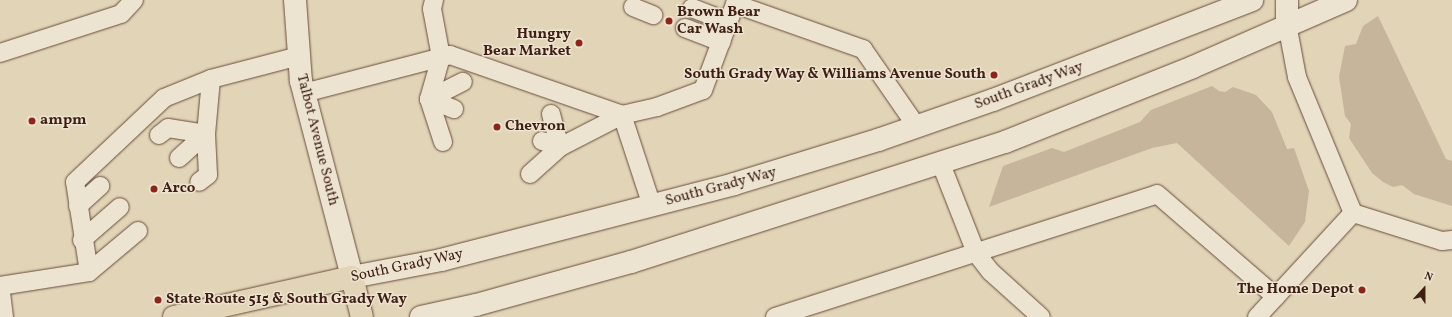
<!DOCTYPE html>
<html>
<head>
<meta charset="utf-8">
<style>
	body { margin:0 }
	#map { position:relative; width:1452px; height:317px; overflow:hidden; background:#e2d4b6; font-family:Vollkorn,serif }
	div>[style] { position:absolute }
	.green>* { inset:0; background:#c6b59a }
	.roads { filter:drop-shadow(0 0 1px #684c3c) drop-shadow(0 0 1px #684c3c) }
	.service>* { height:18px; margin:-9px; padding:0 9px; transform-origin:9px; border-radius:9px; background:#ece3d0 }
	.tertiary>* { height:22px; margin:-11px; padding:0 11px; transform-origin:11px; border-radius:11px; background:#ece3d0 }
	.secondary>* { height:22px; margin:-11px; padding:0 11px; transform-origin:11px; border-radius:11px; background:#ece3d0 }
	.primary>* { height:22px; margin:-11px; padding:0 11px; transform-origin:11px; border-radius:11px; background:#e2d4b6 }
	.dots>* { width:11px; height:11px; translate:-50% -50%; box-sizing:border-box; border:2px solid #ece3d0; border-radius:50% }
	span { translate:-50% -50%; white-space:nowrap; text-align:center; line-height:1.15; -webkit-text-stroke:3px #ece3d0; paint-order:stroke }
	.poi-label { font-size:15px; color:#3f1f13; font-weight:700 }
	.left { translate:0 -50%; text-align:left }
	.right { translate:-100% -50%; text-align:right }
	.street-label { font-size:15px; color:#3f1f13 }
	.north { position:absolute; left:1404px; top:269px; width:40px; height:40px; -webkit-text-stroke:3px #ece3d0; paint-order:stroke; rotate:21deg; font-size:11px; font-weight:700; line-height:16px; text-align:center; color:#3f1f13 }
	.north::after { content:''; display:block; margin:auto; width:14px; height:18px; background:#3f1f13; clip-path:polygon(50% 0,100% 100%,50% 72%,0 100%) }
</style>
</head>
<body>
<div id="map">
	<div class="green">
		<i style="clip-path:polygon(1378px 16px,1446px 159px,1452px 161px,1452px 206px,1414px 194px,1402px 185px,1393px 187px,1383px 182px,1372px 173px,1349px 138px,1351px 124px,1345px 116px,1339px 77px,1345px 46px,1356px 44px,1363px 26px)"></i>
		<i style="clip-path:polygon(1212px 86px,1219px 91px,1225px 92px,1233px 87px,1256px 95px,1272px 112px,1287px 149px,1294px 148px,1309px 191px,1305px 222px,1289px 246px,1177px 143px,1152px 148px,989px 207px,1003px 166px,1052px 148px,1064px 152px,1140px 122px,1151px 110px)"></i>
	</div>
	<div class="roads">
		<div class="service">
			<i style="left:434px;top:0;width:9px;rotate:103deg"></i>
			<i style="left:432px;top:9px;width:49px;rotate:79.4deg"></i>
			<i style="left:441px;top:57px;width:44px;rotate:105.9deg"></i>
			<i style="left:429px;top:99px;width:27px;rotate:22deg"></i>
			<i style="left:633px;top:7px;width:22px;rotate:22deg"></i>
			<i style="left:692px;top:8px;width:39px;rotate:21deg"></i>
			<i style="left:685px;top:28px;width:39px;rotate:21deg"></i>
			<i style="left:0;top:53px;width:127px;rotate:-17.9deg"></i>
			<i style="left:121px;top:14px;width:19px;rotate:-47deg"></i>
			<i style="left:304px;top:93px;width:151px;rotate:-14.6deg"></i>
			<i style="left:450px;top:55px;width:182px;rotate:19.2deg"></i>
			<i style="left:551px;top:114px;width:34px;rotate:75deg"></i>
			<i style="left:159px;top:135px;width:11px;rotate:-38deg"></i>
			<i style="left:168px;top:128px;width:38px;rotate:9deg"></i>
			<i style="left:206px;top:134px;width:41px;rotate:87.2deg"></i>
			<i style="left:208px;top:175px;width:11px;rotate:142deg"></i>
			<i style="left:542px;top:141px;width:19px;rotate:18deg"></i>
			<i style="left:443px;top:142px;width:45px;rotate:-108deg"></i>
			<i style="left:429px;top:99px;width:38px;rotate:-27deg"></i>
			<i style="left:179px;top:158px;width:36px;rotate:-42deg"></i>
			<i style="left:206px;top:134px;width:55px;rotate:-84.8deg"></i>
			<i style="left:941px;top:164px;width:96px;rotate:68.5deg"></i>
			<i style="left:976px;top:253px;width:24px;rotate:52deg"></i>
			<i style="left:991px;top:272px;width:67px;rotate:42deg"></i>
			<i style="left:530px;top:174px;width:40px;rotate:-42deg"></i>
			<i style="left:560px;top:147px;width:70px;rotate:-27.3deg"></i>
			<i style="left:78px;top:206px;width:30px;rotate:-42deg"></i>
			<i style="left:652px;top:206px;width:96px;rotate:-108.2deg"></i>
			<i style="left:622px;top:115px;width:36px;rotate:-13deg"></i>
			<i style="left:657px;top:107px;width:49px;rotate:-20.3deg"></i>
			<i style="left:703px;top:90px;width:92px;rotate:-69.6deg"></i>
			<i style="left:735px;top:4px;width:136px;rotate:19.4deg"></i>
			<i style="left:863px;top:49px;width:95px;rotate:55.3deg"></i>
			<i style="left:1353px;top:213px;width:93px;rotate:17.5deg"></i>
			<i style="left:1442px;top:241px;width:10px;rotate:-6deg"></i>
			<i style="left:82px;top:240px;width:50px;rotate:-41deg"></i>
			<i style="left:89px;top:272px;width:64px;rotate:-39.9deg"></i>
			<i style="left:4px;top:317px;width:31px;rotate:-97deg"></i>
			<i style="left:0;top:286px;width:90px;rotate:-8.9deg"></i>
			<i style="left:89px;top:272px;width:91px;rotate:-98.8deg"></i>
			<i style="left:75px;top:182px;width:122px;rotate:-43.3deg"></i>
			<i style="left:164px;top:98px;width:51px;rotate:-22deg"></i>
			<i style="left:211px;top:79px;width:91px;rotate:-14.6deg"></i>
			<i style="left:775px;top:317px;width:401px;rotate:-17.8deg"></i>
			<i style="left:1157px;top:194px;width:157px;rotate:40.9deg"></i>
			<i style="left:1257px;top:317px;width:142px;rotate:-47.3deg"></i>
			<i style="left:1353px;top:213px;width:147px;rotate:-112.4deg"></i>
			<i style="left:1297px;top:77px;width:54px;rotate:-100.7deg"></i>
		</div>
		<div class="tertiary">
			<i style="left:295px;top:0;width:81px;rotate:85.8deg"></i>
			<i style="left:301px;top:81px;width:203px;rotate:75.4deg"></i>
			<i style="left:1287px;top:24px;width:24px;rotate:-90deg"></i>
		</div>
		<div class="secondary">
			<i style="left:352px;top:277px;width:91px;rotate:-10.8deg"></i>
			<i style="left:441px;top:260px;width:303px;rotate:-14.5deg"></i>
			<i style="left:734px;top:184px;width:151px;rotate:-17deg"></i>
			<i style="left:878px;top:140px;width:122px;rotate:-19.2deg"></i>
			<i style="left:993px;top:100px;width:278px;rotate:-21.1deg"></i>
			<i style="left:421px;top:317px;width:56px;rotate:-12.3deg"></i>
			<i style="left:476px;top:305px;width:161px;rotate:-15.5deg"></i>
			<i style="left:631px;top:262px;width:393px;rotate:-17.8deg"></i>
			<i style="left:1005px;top:142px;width:202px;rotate:-21.7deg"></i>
			<i style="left:1193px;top:67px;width:167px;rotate:-23.6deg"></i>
		</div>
		<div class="primary">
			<i style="left:174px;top:317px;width:182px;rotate:-12.7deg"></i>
			<i style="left:352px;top:277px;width:41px;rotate:76deg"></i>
		</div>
	</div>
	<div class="dots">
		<i style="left:669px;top:21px;background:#8f2418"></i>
		<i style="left:579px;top:43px;background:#8f2418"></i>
		<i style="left:994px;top:75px;background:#8f2418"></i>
		<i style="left:32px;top:121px;background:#8f2418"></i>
		<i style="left:497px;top:127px;background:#8f2418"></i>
		<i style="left:154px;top:189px;background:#8f2418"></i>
		<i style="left:1362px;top:290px;background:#8f2418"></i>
		<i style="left:158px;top:300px;background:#8f2418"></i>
	</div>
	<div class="poi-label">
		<span class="left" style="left:677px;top:21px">Brown Bear<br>Car Wash</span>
		<span class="right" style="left:571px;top:43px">Hungry<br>Bear Market</span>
		<span class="right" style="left:986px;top:75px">South Grady Way &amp; Williams Avenue South</span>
		<span class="left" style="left:40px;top:121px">ampm</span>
		<span class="left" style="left:505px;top:127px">Chevron</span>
		<span class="left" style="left:162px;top:189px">Arco</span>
		<span class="right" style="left:1354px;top:290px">The Home Depot</span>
		<span class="left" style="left:166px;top:300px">State Route 515 &amp; South Grady Way</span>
	</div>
	<div class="street-label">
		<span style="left:1029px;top:86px;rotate:-20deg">South Grady Way</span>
		<span style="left:317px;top:140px;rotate:76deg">Talbot Avenue South</span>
		<span style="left:721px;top:187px;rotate:-15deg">South Grady Way</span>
		<span style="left:407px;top:266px;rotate:-12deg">South Grady Way</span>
	</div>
	<div class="north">N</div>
</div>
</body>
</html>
